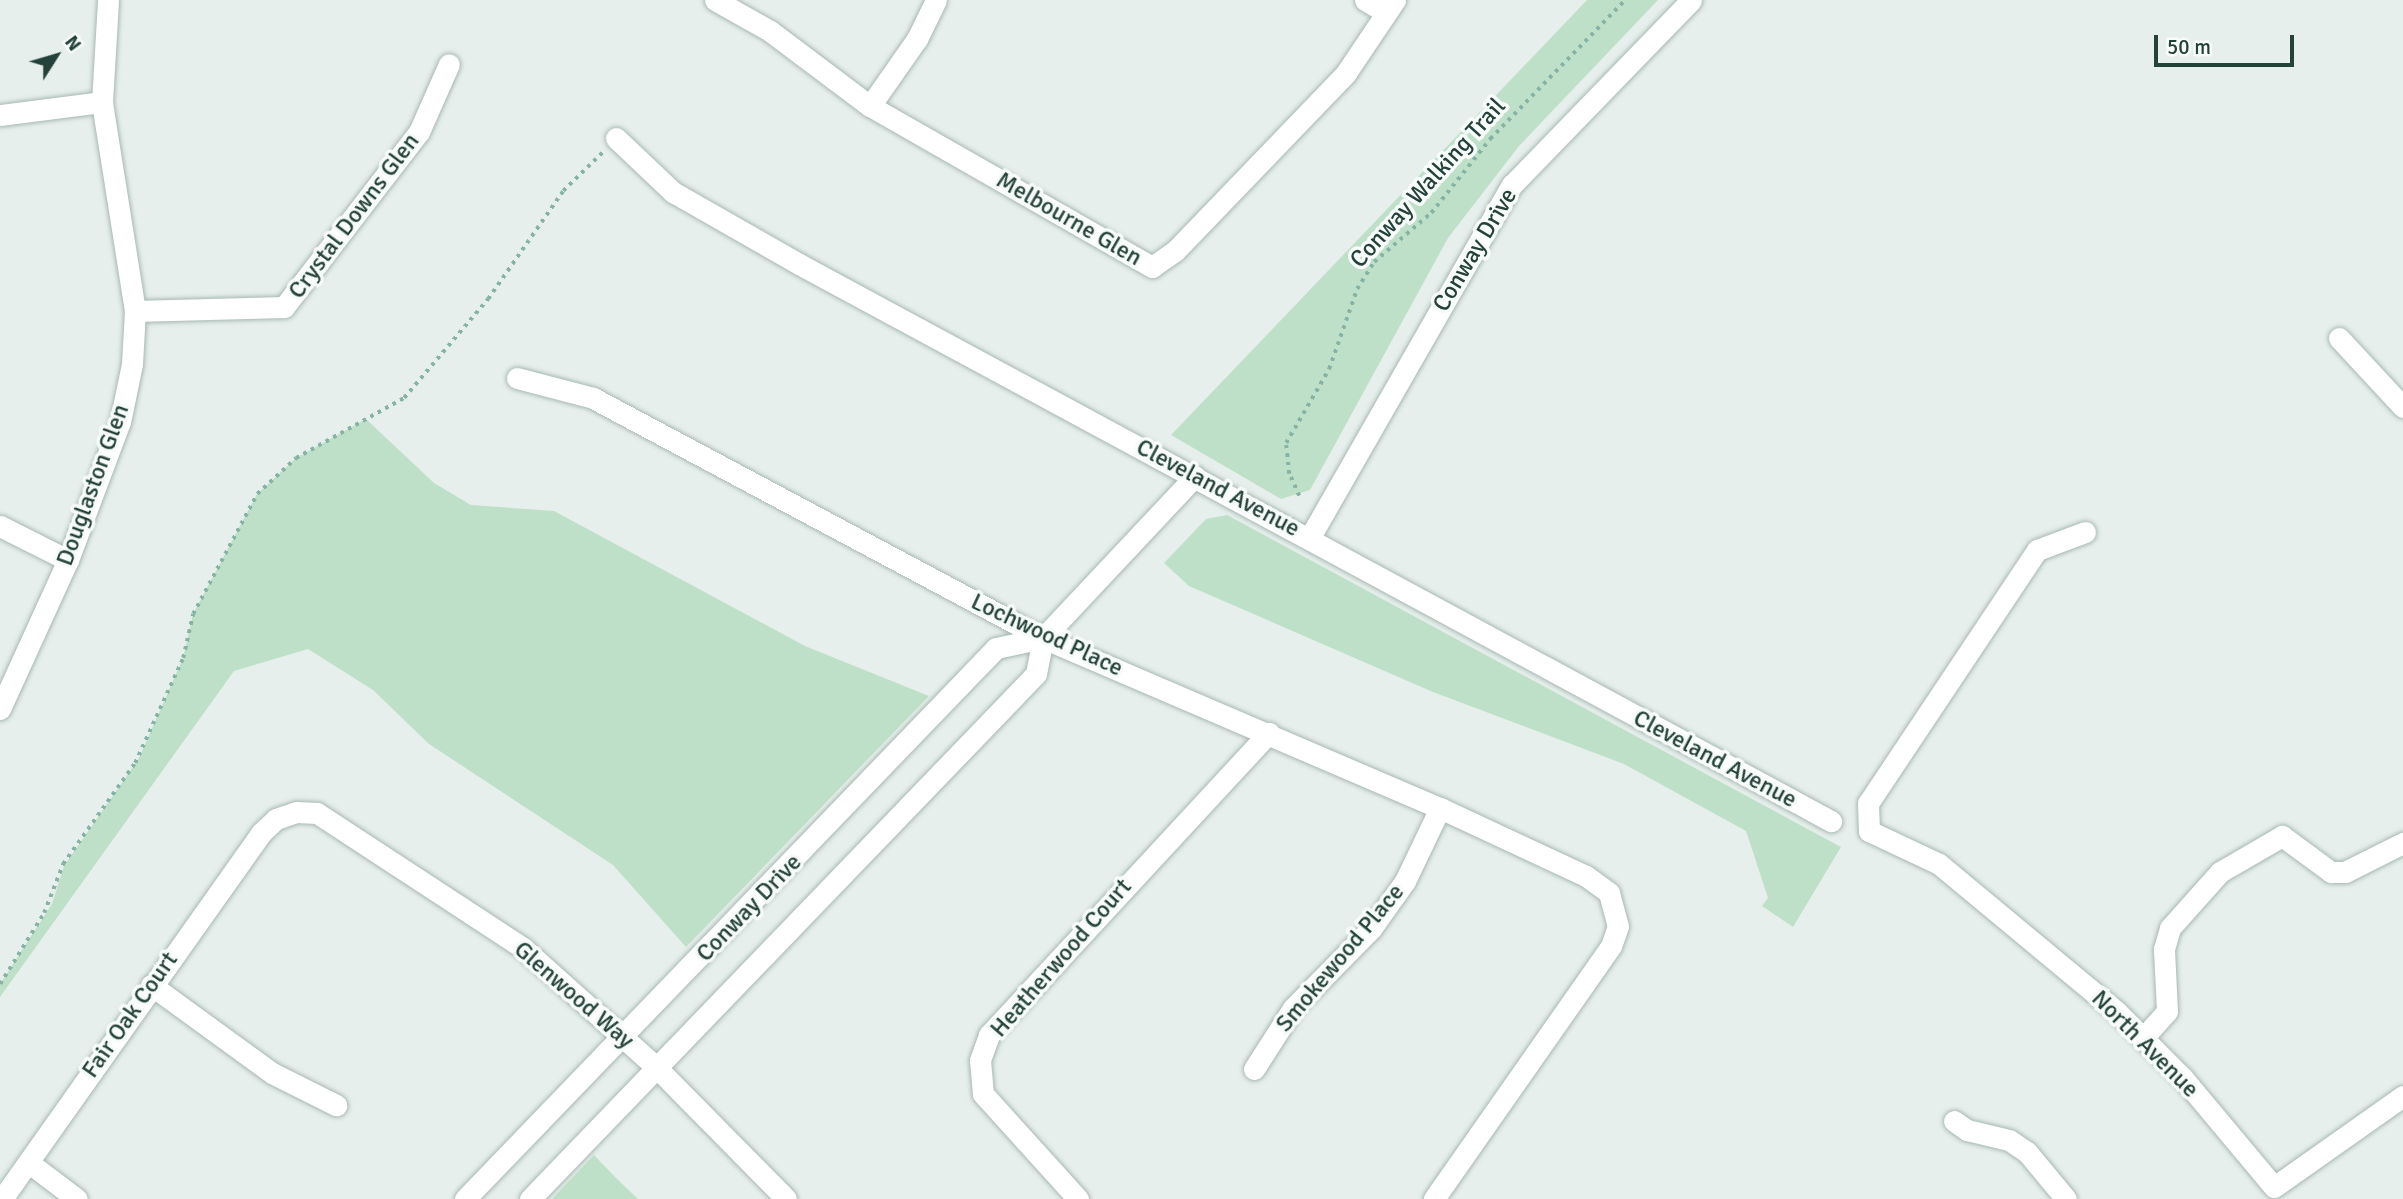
<!DOCTYPE html>
<html>
<head>
<meta charset="utf-8">
<style>
	body { margin:0 }
	#map { position:relative; width:2403px; height:1199px; overflow:hidden; background:#e6efeb; font-family:Signika,sans-serif }
	div>[style] { position:absolute }
	.green>* { inset:0; background:#bfe0c8 }
	.path>* { height:3.5px; margin-top:-1.75px; transform-origin:0; background:repeating-linear-gradient(90deg,#86b3a5 0 3.5px,transparent 0 8.5px) }
	.roads { filter:drop-shadow(0 0 2px #a8b8b2) drop-shadow(0 0 2px #a8b8b2) }
	.minor>* { height:21px; margin:-10.5px; padding:0 10.5px; transform-origin:10.5px; border-radius:10.5px; background:#fff }
	span { translate:-50% -50%; white-space:nowrap; text-align:center; line-height:1.15; -webkit-text-stroke:7px #f7fbf9; paint-order:stroke }
	.street-label { font-size:24px; color:#24423a }
	.north { position:absolute; left:21px; top:21px; width:70px; height:70px; -webkit-text-stroke:5px #f7fbf9; paint-order:stroke; rotate:53deg; font-size:19px; font-weight:700; line-height:28px; text-align:center; color:#24423a }
	.north::after { content:''; display:block; margin:auto; width:24px; height:32px; background:#24423a; clip-path:polygon(50% 0,100% 100%,50% 72%,0 100%) }
	.scale { position:absolute; left:2154px; top:35px; width:140px; height:32px; box-sizing:border-box; border:4px solid #24423a; border-top:0; padding-left:9px; font-size:21px; line-height:24px; white-space:nowrap; color:#24423a; -webkit-text-stroke:5px #f7fbf9; paint-order:stroke }
</style>
</head>
<body>
<div id="map">
	<div class="green">
		<i style="clip-path:polygon(1587px 0,1658px 0,1519px 146px,1448px 238px,1310px 490px,1281px 499px,1171px 435px)"></i>
		<i style="clip-path:polygon(366px 419px,434px 483px,471px 505px,554px 511px,805px 646px,929px 696px,686px 947px,613px 865px,429px 744px,373px 690px,308px 649px,234px 671px,0 997px,0 984px,52px 904px,64px 866px,139px 758px,183px 658px,193px 614px,257px 494px,296px 458px)"></i>
		<i style="clip-path:polygon(1227px 515px,1841px 847px,1793px 927px,1762px 906px,1768px 898px,1746px 831px,1624px 764px,1433px 692px,1189px 586px,1164px 563px,1206px 519px)"></i>
		<i style="clip-path:polygon(594px 1155px,617px 1179px,638px 1199px,552px 1199px)"></i>
	</div>
	<div class="path">
		<i style="left:1299px;top:496px;width:24px;rotate:-114deg"></i>
		<i style="left:1289px;top:474px;width:31px;rotate:-96deg"></i>
		<i style="left:1286px;top:443px;width:86px;rotate:-59.8deg"></i>
		<i style="left:1329px;top:369px;width:85px;rotate:-70.7deg"></i>
		<i style="left:1357px;top:289px;width:32px;rotate:-58deg"></i>
		<i style="left:1374px;top:262px;width:75px;rotate:-40.7deg"></i>
		<i style="left:1431px;top:213px;width:95px;rotate:-51.4deg"></i>
		<i style="left:1490px;top:139px;width:194px;rotate:-45.8deg"></i>
		<i style="left:0;top:984px;width:84px;rotate:-58.2deg"></i>
		<i style="left:44px;top:913px;width:53px;rotate:-68.8deg"></i>
		<i style="left:63px;top:864px;width:124px;rotate:-54.5deg"></i>
		<i style="left:135px;top:763px;width:115px;rotate:-65.4deg"></i>
		<i style="left:183px;top:658px;width:45px;rotate:-77.2deg"></i>
		<i style="left:193px;top:614px;width:136px;rotate:-61.9deg"></i>
		<i style="left:257px;top:494px;width:53px;rotate:-42.7deg"></i>
		<i style="left:296px;top:458px;width:124px;rotate:-29.1deg"></i>
		<i style="left:404px;top:398px;width:130px;rotate:-49.7deg"></i>
		<i style="left:488px;top:299px;width:131px;rotate:-55.2deg"></i>
		<i style="left:563px;top:191px;width:57px;rotate:-44.3deg"></i>
	</div>
	<div class="roads">
		<div class="minor">
			<i style="left:715px;top:0;width:63px;rotate:29.4deg"></i>
			<i style="left:770px;top:31px;width:125px;rotate:36.9deg"></i>
			<i style="left:870px;top:106px;width:325px;rotate:29.7deg"></i>
			<i style="left:1152px;top:267px;width:28px;rotate:-35deg"></i>
			<i style="left:1175px;top:251px;width:247px;rotate:-46.1deg"></i>
			<i style="left:1346px;top:73px;width:88px;rotate:-56.1deg"></i>
			<i style="left:1365px;top:0;width:23px;rotate:31deg"></i>
			<i style="left:870px;top:106px;width:82px;rotate:-55deg"></i>
			<i style="left:917px;top:39px;width:43px;rotate:-64deg"></i>
			<i style="left:0;top:115px;width:103px;rotate:-7.3deg"></i>
			<i style="left:616px;top:138px;width:79px;rotate:43.5deg"></i>
			<i style="left:673px;top:192px;width:145px;rotate:29.7deg"></i>
			<i style="left:799px;top:264px;width:1173px;rotate:28.36deg"></i>
			<i style="left:135px;top:311px;width:149px;rotate:-1.5deg"></i>
			<i style="left:284px;top:307px;width:221px;rotate:-52.4deg"></i>
			<i style="left:419px;top:132px;width:74px;rotate:-66.2deg"></i>
			<i style="left:2339px;top:338px;width:94px;rotate:47.2deg"></i>
			<i style="left:517px;top:378px;width:79px;rotate:14.7deg"></i>
			<i style="left:593px;top:398px;width:510px;rotate:28.07deg"></i>
			<i style="left:1043px;top:638px;width:432px;rotate:23.2deg"></i>
			<i style="left:1440px;top:808px;width:161px;rotate:25deg"></i>
			<i style="left:1586px;top:876px;width:29px;rotate:36deg"></i>
			<i style="left:1609px;top:893px;width:34px;rotate:75deg"></i>
			<i style="left:1618px;top:926px;width:21px;rotate:109deg"></i>
			<i style="left:1611px;top:946px;width:309px;rotate:125deg"></i>
			<i style="left:0;top:526px;width:76px;rotate:26.6deg"></i>
			<i style="left:2085px;top:532px;width:51px;rotate:159.4deg"></i>
			<i style="left:2037px;top:550px;width:304px;rotate:123.7deg"></i>
			<i style="left:1868px;top:803px;width:28px;rotate:88deg"></i>
			<i style="left:1869px;top:831px;width:77px;rotate:25.2deg"></i>
			<i style="left:1939px;top:864px;width:231px;rotate:39.7deg"></i>
			<i style="left:2117px;top:1012px;width:92px;rotate:45deg"></i>
			<i style="left:2182px;top:1077px;width:143px;rotate:50.1deg"></i>
			<i style="left:2274px;top:1187px;width:158px;rotate:-35.2deg"></i>
			<i style="left:1310px;top:537px;width:406px;rotate:-60.2deg"></i>
			<i style="left:1512px;top:185px;width:257px;rotate:-45.9deg"></i>
			<i style="left:0;top:709px;width:164px;rotate:-65.5deg"></i>
			<i style="left:68px;top:560px;width:147px;rotate:-69.4deg"></i>
			<i style="left:120px;top:422px;width:59px;rotate:-78.3deg"></i>
			<i style="left:132px;top:364px;width:53px;rotate:-86.8deg"></i>
			<i style="left:135px;top:311px;width:212px;rotate:-99deg"></i>
			<i style="left:102px;top:102px;width:102px;rotate:-86.6deg"></i>
			<i style="left:151px;top:985px;width:150px;rotate:36deg"></i>
			<i style="left:272px;top:1073px;width:72px;rotate:26.6deg"></i>
			<i style="left:2143px;top:1038px;width:36px;rotate:-48deg"></i>
			<i style="left:2167px;top:1011px;width:62px;rotate:-92.8deg"></i>
			<i style="left:2164px;top:949px;width:22px;rotate:-74deg"></i>
			<i style="left:2170px;top:928px;width:75px;rotate:-48.2deg"></i>
			<i style="left:2220px;top:872px;width:72px;rotate:-30.1deg"></i>
			<i style="left:2282px;top:836px;width:61px;rotate:36.3deg"></i>
			<i style="left:2331px;top:872px;width:14px"></i>
			<i style="left:2345px;top:872px;width:65px;rotate:-26.6deg"></i>
			<i style="left:1254px;top:1069px;width:72px;rotate:-57.4deg"></i>
			<i style="left:1293px;top:1008px;width:111px;rotate:-45.4deg"></i>
			<i style="left:1371px;top:929px;width:59px;rotate:-54.7deg"></i>
			<i style="left:1405px;top:881px;width:81px;rotate:-64.4deg"></i>
			<i style="left:1954px;top:1121px;width:16px;rotate:35deg"></i>
			<i style="left:1967px;top:1130px;width:43px;rotate:13.4deg"></i>
			<i style="left:2009px;top:1140px;width:22px;rotate:34deg"></i>
			<i style="left:2027px;top:1152px;width:61px;rotate:50.3deg"></i>
			<i style="left:28px;top:1162px;width:61px;rotate:37.1deg"></i>
			<i style="left:2px;top:1199px;width:448px;rotate:-54.7deg"></i>
			<i style="left:261px;top:833px;width:21px;rotate:-43deg"></i>
			<i style="left:276px;top:819px;width:21px;rotate:-19deg"></i>
			<i style="left:296px;top:812px;width:21px;rotate:3deg"></i>
			<i style="left:317px;top:813px;width:246px;rotate:33.2deg"></i>
			<i style="left:523px;top:948px;width:178px;rotate:41.8deg"></i>
			<i style="left:656px;top:1067px;width:185px;rotate:45.4deg"></i>
			<i style="left:465px;top:1199px;width:765px;rotate:-46.06deg"></i>
			<i style="left:996px;top:648px;width:48px;rotate:-12deg"></i>
			<i style="left:530px;top:1199px;width:729px;rotate:-46.06deg"></i>
			<i style="left:1036px;top:674px;width:37px;rotate:-79deg"></i>
			<i style="left:1043px;top:638px;width:222px;rotate:-46.8deg"></i>
			<i style="left:1078px;top:1199px;width:142px;rotate:-132.1deg"></i>
			<i style="left:983px;top:1094px;width:34px;rotate:-95deg"></i>
			<i style="left:980px;top:1060px;width:27px;rotate:-70deg"></i>
			<i style="left:989px;top:1035px;width:412px;rotate:-47.2deg"></i>
		</div>
	</div>
	<div class="street-label">
		<span style="left:1428px;top:183px;rotate:-48deg">Conway Walking Trail</span>
		<span style="left:354px;top:216px;rotate:-53deg">Crystal Downs Glen</span>
		<span style="left:1069px;top:219px;rotate:30deg">Melbourne Glen</span>
		<span style="left:1475px;top:250px;rotate:-59deg">Conway Drive</span>
		<span style="left:93px;top:485px;rotate:-70deg">Douglaston Glen</span>
		<span style="left:1218px;top:488px;rotate:28deg">Cleveland Avenue</span>
		<span style="left:1047px;top:635px;rotate:25deg">Lochwood Place</span>
		<span style="left:1715px;top:759px;rotate:28deg">Cleveland Avenue</span>
		<span style="left:749px;top:908px;rotate:-46deg">Conway Drive</span>
		<span style="left:1061px;top:958px;rotate:-49deg">Heatherwood Court</span>
		<span style="left:1340px;top:958px;rotate:-50deg">Smokewood Place</span>
		<span style="left:574px;top:995px;rotate:41deg">Glenwood Way</span>
		<span style="left:130px;top:1015px;rotate:-55deg">Fair Oak Court</span>
		<span style="left:2145px;top:1044px;rotate:45deg">North Avenue</span>
	</div>
	<div class="north">N</div>
	<div class="scale">50 m</div>
</div>
</body>
</html>
